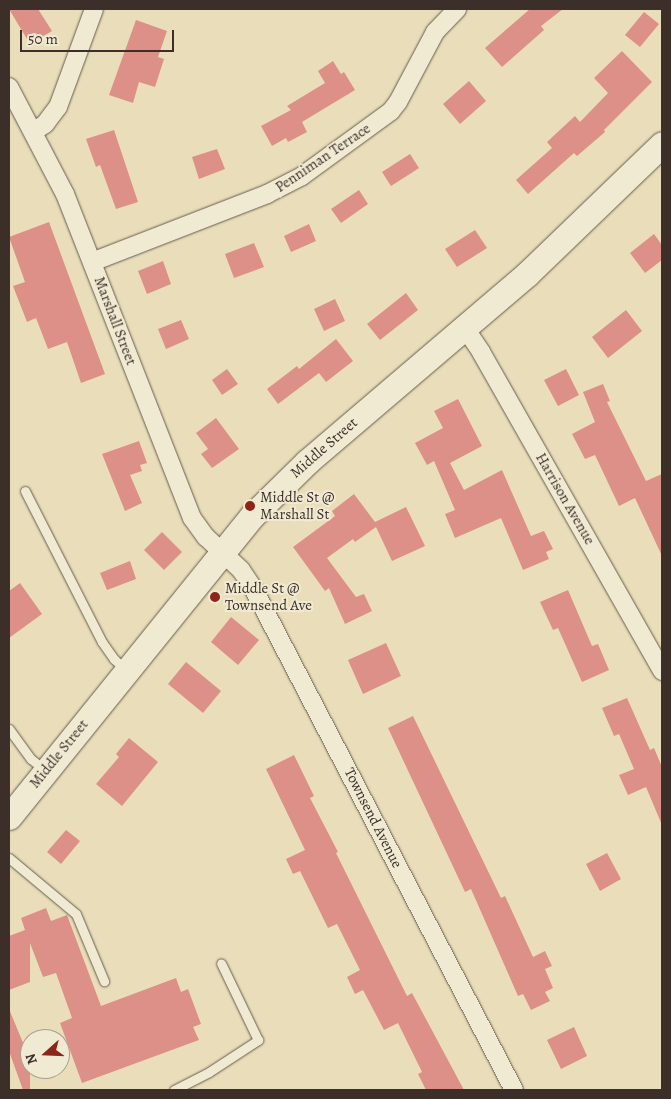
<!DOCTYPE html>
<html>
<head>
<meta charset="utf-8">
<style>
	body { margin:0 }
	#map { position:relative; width:671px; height:1099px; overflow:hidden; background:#e9deb9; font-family:Alegreya,serif }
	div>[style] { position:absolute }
	.building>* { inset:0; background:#dd9087 }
	.roads { filter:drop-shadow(0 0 1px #675b4e) drop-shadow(0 0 1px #675b4e) }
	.lane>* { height:9px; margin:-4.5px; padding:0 4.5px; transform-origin:4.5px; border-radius:4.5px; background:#f1ead2 }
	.street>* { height:18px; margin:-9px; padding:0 9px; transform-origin:9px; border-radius:9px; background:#f1ead2 }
	.secondary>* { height:25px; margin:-12.5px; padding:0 12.5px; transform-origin:12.5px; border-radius:12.5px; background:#f1ead2 }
	.dots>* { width:14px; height:14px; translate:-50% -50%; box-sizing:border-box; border:2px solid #f1ead2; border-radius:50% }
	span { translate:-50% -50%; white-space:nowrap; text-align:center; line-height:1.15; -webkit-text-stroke:4px #f1ead2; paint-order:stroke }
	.street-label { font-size:15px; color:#3c2f2a }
	.poi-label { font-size:15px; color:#3c2f2a }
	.left { translate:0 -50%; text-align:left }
	.frame { position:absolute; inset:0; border:10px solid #3c2f2a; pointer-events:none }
	.north { position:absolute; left:20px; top:1029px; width:50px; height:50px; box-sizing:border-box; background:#f1ead2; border:1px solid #a99f8f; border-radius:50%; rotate:250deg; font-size:14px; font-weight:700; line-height:20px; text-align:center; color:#3c2f2a }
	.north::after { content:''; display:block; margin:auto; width:18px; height:22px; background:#8f2418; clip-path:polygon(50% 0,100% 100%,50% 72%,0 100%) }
	.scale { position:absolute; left:20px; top:30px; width:154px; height:22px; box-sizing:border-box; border:2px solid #3c2f2a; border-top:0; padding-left:6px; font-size:15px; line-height:18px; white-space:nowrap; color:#3c2f2a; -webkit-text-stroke:4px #f1ead2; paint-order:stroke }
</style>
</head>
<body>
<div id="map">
	<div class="building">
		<i style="clip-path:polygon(9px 9px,38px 9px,52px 31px,30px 44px)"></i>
		<i style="clip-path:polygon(530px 9px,563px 9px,541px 26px,544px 30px,502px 67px,485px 48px)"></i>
		<i style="clip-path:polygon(644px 12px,659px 24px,640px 47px,625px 35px)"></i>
		<i style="clip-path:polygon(136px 20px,167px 31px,158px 57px,164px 59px,155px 87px,139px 82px,133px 103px,109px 95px)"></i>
		<i style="clip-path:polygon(622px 51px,652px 82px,604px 130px,605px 132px,577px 156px,574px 153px,528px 194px,516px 180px,552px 148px,547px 142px,562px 128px,575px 116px,580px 122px,608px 93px,594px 78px)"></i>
		<i style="clip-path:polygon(333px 61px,341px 74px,344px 72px,355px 90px,302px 122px,307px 132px,288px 142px,286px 138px,272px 146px,261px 126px,291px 110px,287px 106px,325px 83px,318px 71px)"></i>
		<i style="clip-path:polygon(469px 81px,486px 101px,460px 124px,443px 104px)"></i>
		<i style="clip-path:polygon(114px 130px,138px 202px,116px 209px,100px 165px,96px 167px,86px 139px)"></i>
		<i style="clip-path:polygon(217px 149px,225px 169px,199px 179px,192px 157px)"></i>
		<i style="clip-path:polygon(410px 154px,419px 168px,391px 186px,382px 172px)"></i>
		<i style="clip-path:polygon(359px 190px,368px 204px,341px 223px,331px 209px)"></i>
		<i style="clip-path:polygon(49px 222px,105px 374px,81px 383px,67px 342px,48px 349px,36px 318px,27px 322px,13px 286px,25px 282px,9px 237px)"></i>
		<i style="clip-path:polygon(309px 224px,316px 241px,291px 252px,284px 236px)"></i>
		<i style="clip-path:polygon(475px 230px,487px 248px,457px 267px,445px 249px)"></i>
		<i style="clip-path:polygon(654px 234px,662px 245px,662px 260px,645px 273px,630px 253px)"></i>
		<i style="clip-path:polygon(254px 243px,264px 267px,234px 278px,225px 254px)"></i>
		<i style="clip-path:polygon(163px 261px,171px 284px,147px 294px,138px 271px)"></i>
		<i style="clip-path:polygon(406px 293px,418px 310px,380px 340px,367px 324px)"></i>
		<i style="clip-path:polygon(335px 299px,345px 321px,324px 331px,314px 309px)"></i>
		<i style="clip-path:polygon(626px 310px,642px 331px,608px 358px,592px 337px)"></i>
		<i style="clip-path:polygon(181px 320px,189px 339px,166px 349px,158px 329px)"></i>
		<i style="clip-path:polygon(336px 339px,353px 361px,326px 382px,319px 373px,278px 404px,267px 389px,297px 366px,299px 369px)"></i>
		<i style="clip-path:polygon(227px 369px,238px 384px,222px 395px,212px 380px)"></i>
		<i style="clip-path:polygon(566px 369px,579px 395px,558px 406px,544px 380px)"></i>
		<i style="clip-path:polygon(603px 384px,610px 401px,607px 402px,646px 481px,662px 474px,662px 556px,635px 498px,619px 506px,595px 455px,585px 459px,572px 434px,595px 422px,583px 392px)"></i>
		<i style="clip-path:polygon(458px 399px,482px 446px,450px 463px,464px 490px,502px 470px,531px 536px,544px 531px,553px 549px,546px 552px,549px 559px,523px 570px,501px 518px,455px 538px,445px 514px,455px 510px,434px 461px,427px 465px,415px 443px,443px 428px,434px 411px)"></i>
		<i style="clip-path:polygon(216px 418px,239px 449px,212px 468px,201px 454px,208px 449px,196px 433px)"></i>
		<i style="clip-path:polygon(139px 441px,147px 463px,140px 465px,142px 471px,130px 475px,142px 503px,125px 511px,102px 454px)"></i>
		<i style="clip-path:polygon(354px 494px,375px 522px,406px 507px,425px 546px,392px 561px,376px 527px,355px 542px,353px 539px,327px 558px,356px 597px,364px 594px,372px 611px,345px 624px,329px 588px,325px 591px,293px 547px,335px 516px,332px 511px)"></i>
		<i style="clip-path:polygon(162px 532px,182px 552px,164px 570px,144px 550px)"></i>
		<i style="clip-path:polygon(130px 561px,136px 579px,107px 590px,100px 573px)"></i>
		<i style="clip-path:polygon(20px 583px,42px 614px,9px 638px,9px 591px)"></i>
		<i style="clip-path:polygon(568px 590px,592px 646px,598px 644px,609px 670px,582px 682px,558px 628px,553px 630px,540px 602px)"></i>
		<i style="clip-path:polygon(231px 617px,259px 640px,238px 665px,211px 642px)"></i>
		<i style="clip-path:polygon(386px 643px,401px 676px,363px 694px,348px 660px)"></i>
		<i style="clip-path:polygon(186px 662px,221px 691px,203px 713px,168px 684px)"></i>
		<i style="clip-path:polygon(627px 698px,650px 750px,654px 748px,662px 767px,662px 825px,646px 787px,628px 795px,619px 775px,634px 769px,619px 734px,614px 736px,602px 708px)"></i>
		<i style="clip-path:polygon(413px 716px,501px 898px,505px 896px,533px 957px,545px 951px,552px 966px,545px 969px,553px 988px,545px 992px,550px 1001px,531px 1010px,523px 994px,518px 996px,471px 889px,465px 892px,388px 728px)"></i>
		<i style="clip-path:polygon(129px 738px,158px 762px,122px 806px,96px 784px,119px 757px,116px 754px)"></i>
		<i style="clip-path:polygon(294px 755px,314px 796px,310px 798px,338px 852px,336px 853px,407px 996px,412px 993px,464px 1090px,426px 1090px,418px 1074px,422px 1072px,398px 1023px,384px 1030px,363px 990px,355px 994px,347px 977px,360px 970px,337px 924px,328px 928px,300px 871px,293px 874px,286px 859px,305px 850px,266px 769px)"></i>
		<i style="clip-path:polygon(66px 830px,80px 841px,61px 864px,47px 852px)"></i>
		<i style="clip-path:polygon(607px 853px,621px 879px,600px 891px,586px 864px)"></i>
		<i style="clip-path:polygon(46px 908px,51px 921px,67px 915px,101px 1006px,176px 978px,181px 992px,188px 989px,201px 1024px,193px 1027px,199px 1040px,82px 1083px,60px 1023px,72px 1018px,56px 973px,43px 977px,30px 943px,30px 982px,9px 990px,9px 936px,25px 930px,21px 918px)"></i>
		<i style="clip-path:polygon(9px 1009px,26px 1050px,30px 1048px,30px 1090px,23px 1090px,9px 1051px)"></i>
		<i style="clip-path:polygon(574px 1027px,587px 1056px,561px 1069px,547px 1040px)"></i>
	</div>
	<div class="roads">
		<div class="lane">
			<i style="left:25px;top:491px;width:169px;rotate:63deg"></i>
			<i style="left:102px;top:642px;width:21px;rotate:55deg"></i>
			<i style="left:114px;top:659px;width:16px;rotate:43deg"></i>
			<i style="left:9px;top:729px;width:37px;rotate:54deg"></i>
			<i style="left:31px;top:759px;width:18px;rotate:38deg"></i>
			<i style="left:9px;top:858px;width:87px;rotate:39.9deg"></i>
			<i style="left:76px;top:914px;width:73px;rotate:67.3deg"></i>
			<i style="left:174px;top:1090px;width:39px;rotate:-27deg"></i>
			<i style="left:209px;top:1072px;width:59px;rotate:-33.1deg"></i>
			<i style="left:258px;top:1040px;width:85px;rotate:-115.7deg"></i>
		</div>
		<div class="street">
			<i style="left:9px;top:87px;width:121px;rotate:62.4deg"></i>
			<i style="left:65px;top:194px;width:348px;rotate:68.6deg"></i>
			<i style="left:192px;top:518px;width:24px;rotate:54deg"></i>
			<i style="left:206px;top:537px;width:48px;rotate:43.3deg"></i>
			<i style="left:241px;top:570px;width:22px;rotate:56deg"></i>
			<i style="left:253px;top:588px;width:566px;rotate:62.53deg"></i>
			<i style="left:34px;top:131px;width:13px;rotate:-32deg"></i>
			<i style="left:45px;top:124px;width:21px;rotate:-53deg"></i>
			<i style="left:58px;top:107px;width:104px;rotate:-69.8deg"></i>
			<i style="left:92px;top:262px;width:188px;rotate:-21.2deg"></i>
			<i style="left:267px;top:194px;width:39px;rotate:-27deg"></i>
			<i style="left:302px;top:176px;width:110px;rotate:-36.1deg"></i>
			<i style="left:391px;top:111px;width:11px;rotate:-52deg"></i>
			<i style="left:398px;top:102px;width:79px;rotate:-62.1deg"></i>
			<i style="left:435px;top:32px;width:32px;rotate:-46deg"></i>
			<i style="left:465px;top:328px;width:29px;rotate:56deg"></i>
			<i style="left:481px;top:352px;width:367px;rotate:60.4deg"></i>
		</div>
		<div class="secondary">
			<i style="left:9px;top:817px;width:388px;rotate:-51.1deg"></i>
			<i style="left:253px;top:515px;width:76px;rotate:-44.5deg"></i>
			<i style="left:307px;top:462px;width:289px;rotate:-40.5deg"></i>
			<i style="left:527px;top:274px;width:187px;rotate:-43.9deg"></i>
		</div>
	</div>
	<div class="dots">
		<i style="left:250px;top:506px;background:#8f2418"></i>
		<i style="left:215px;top:597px;background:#8f2418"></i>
	</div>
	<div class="street-label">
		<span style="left:323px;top:158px;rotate:-34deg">Penniman Terrace</span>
		<span style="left:115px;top:321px;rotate:69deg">Marshall Street</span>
		<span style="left:324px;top:448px;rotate:-41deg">Middle Street</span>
		<span style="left:565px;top:499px;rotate:60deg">Harrison Avenue</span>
		<span style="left:59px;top:754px;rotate:-51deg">Middle Street</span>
		<span style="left:373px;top:818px;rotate:63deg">Townsend Avenue</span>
	</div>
	<div class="poi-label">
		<span class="left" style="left:260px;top:506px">Middle St @<br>Marshall St</span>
		<span class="left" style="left:225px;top:597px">Middle St @<br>Townsend Ave</span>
	</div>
	<div class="frame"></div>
	<div class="north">N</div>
	<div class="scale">50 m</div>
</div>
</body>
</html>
